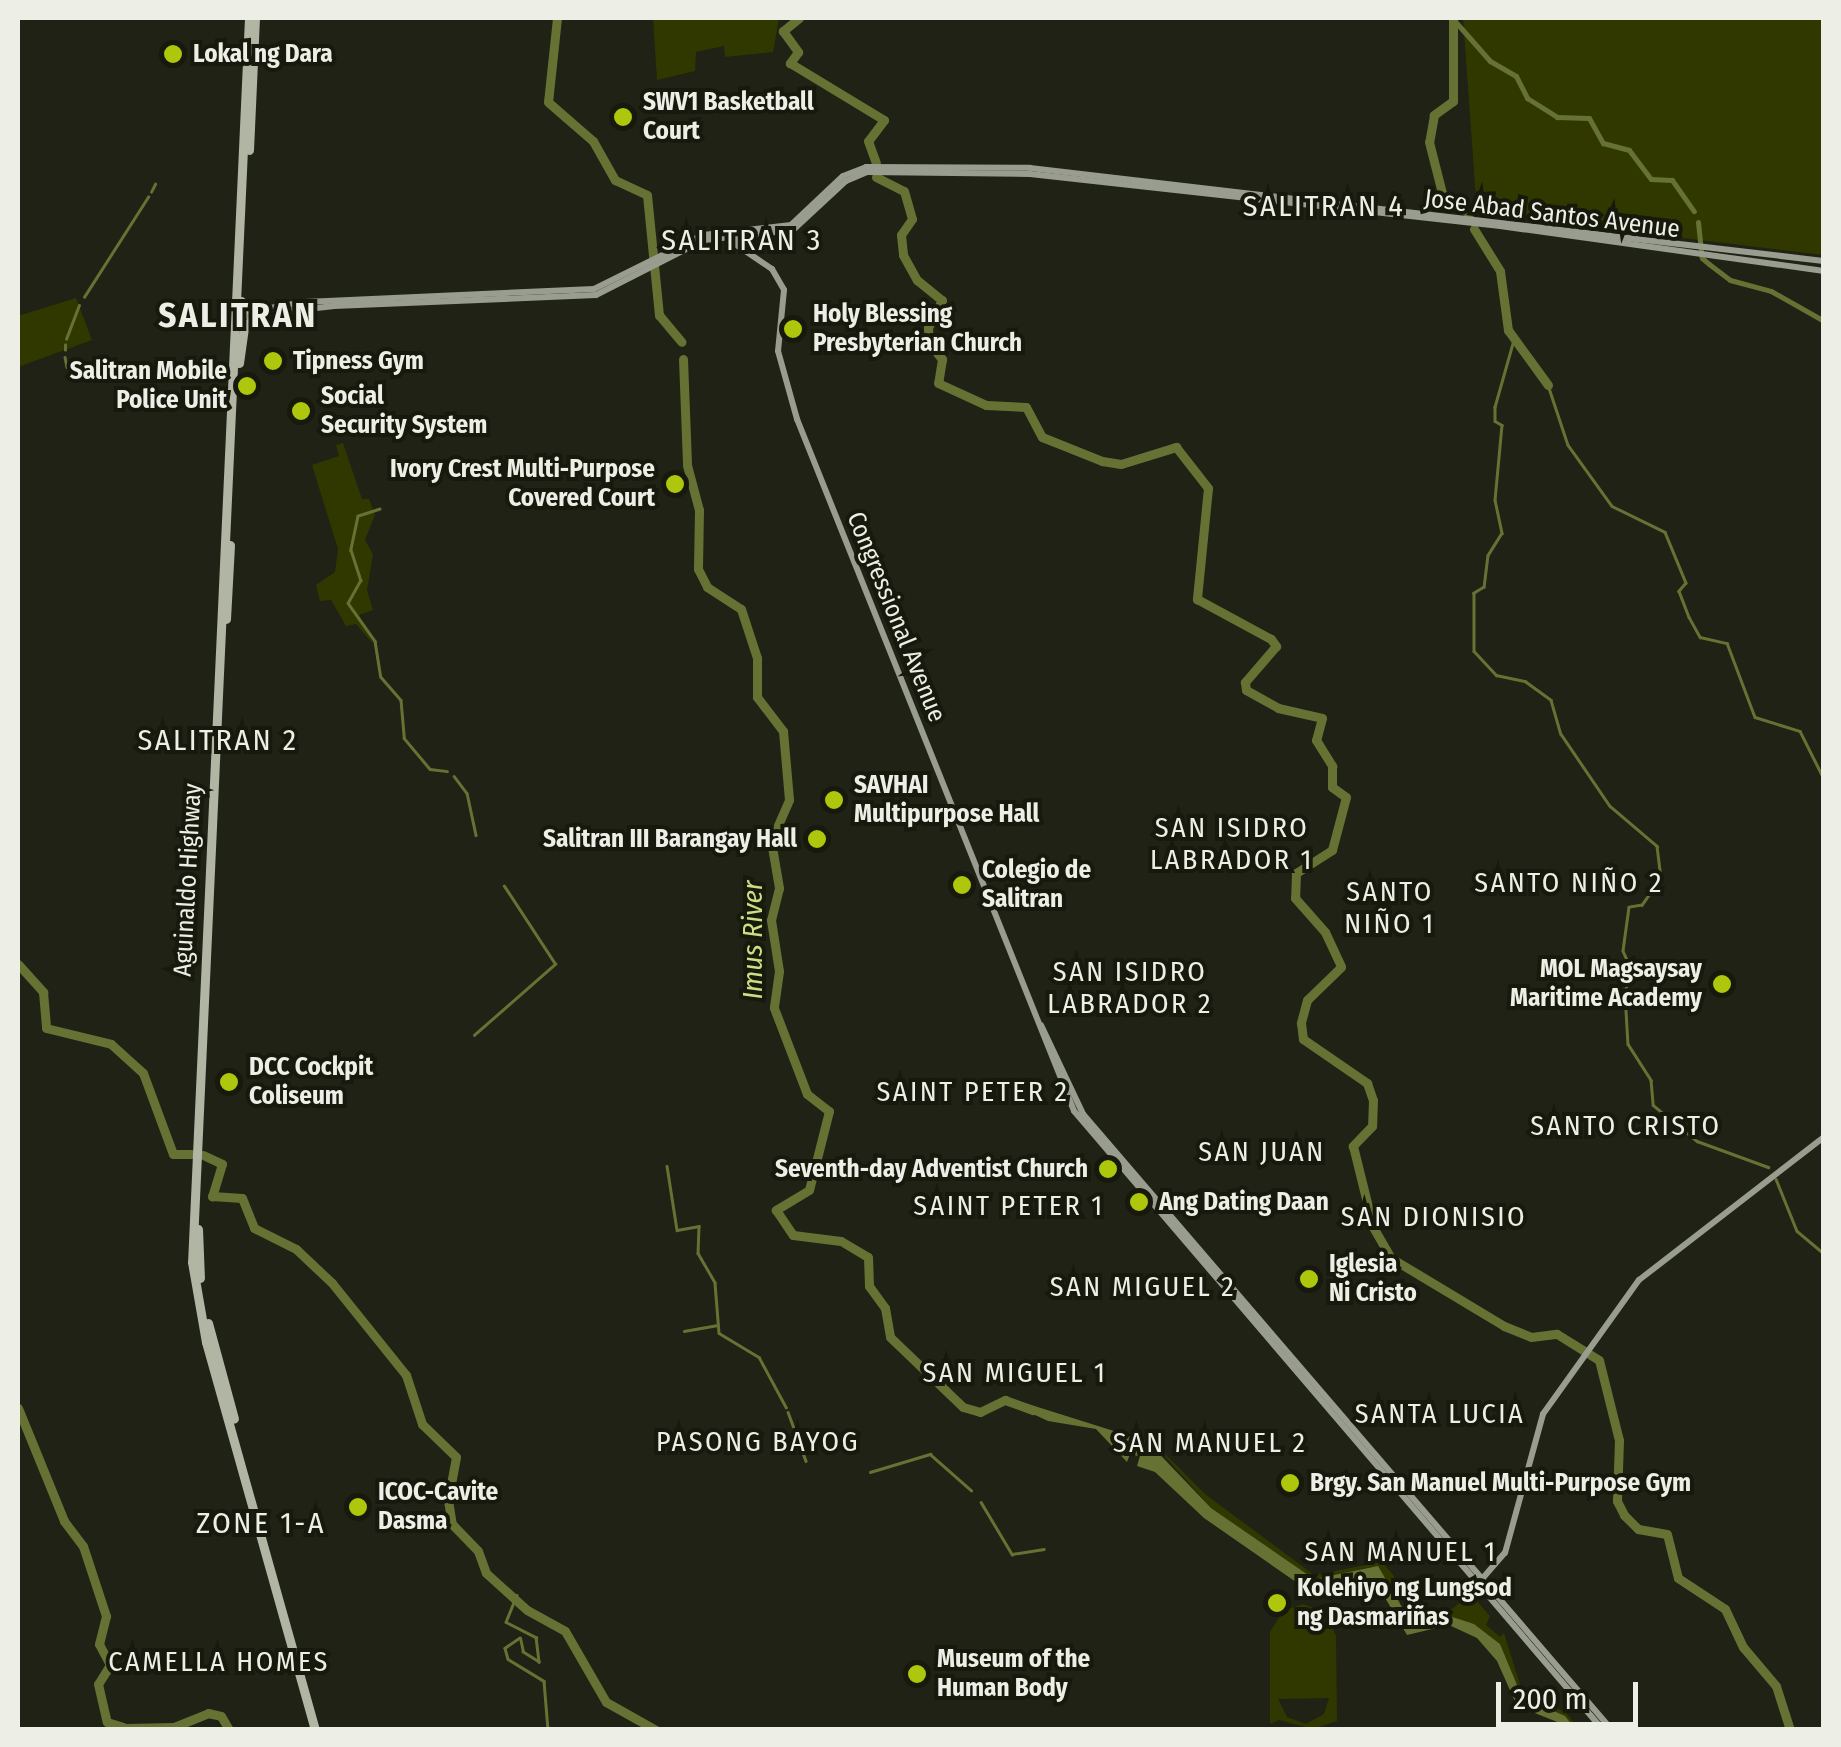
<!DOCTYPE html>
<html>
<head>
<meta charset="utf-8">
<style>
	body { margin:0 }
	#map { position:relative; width:1841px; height:1747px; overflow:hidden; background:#1f2215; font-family:"Fira Sans Condensed",sans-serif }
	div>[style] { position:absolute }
	.green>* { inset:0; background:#303800 }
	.water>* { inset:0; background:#667234 }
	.stream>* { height:2.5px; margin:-1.25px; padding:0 1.25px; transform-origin:1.25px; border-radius:1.25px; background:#667234 }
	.canal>* { height:5px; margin:-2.5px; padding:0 2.5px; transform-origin:2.5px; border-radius:2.5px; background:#667234 }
	.river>* { height:9px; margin:-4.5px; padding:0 4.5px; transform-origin:4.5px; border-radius:4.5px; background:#667234 }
	.major>* { height:6px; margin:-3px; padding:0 3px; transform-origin:3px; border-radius:3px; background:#999d8f }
	.highway>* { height:9px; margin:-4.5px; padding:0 4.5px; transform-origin:4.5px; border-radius:4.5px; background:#b1b5a4 }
	.dots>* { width:28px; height:28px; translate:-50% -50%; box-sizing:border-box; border:5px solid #16190c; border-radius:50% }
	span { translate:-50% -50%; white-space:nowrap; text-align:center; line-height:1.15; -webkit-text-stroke:8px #16190c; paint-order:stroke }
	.poi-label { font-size:25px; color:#edefe6; font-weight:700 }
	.left { translate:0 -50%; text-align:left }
	.right { translate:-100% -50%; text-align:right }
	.street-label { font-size:25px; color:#edefe6 }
	.neighbourhood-label { font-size:28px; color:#edefe6; letter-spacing:2.5px }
	.water-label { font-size:28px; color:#ccde83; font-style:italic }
	.quarter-label { font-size:30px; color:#edefe6; letter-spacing:2.5px }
	.district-label { font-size:35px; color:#edefe6; font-weight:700; letter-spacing:2.5px }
	.frame { position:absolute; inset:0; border:20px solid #edefe6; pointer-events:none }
	.scale { position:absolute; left:1496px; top:1682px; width:142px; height:45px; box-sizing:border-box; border:5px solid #edefe6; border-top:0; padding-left:12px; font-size:30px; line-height:35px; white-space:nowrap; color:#edefe6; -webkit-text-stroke:8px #16190c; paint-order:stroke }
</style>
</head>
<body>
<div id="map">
	<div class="green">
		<i style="clip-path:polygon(653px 18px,779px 18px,773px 52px,725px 57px,724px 46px,696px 52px,695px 71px,657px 80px)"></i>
		<i style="clip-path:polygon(1463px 18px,1823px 18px,1823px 255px,1477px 213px)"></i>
		<i style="clip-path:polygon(76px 298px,92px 340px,18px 367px,18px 316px)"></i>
		<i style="clip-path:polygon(343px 443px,362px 499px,369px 499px,375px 515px,365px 540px,373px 554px,367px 590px,373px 610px,359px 615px,374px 645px,356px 624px,346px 626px,331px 600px,320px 601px,316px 585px,335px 572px,338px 549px,312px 465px,339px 456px,336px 445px)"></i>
		<i style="clip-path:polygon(1146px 1435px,1205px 1494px,1314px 1575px,1382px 1562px,1394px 1576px,1401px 1607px,1416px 1621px,1452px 1609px,1477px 1589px,1476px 1600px,1490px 1616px,1486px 1625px,1500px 1637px,1504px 1633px,1522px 1691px,1566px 1713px,1579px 1729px,1522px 1697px,1500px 1644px,1474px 1624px,1436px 1615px,1413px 1626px,1371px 1567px,1314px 1579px,1211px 1508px)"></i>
		<i style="clip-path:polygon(evenodd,1303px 1604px,1326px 1613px,1336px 1636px,1337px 1721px,1313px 1729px,1279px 1720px,1270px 1724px,1270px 1632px,1283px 1611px,1303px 1604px,1329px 1698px,1324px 1714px,1306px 1724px,1287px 1717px,1278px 1699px,1329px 1698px)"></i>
	</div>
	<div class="water">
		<i style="clip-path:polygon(1025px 1403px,1136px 1438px,1127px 1462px,1096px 1429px,1048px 1421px,1020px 1408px)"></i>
		<i style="clip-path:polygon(1145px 1439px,1211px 1508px,1314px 1579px,1378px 1566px,1413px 1626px,1443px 1614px,1474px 1624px,1500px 1644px,1522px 1697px,1565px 1716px,1575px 1729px,1517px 1706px,1497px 1661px,1477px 1638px,1449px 1625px,1407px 1635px,1374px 1579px,1309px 1591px,1204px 1518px,1155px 1472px,1137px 1466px)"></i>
	</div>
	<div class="stream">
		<i style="left:151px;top:192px;width:9px;rotate:-63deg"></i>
		<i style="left:84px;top:297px;width:119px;rotate:-57.4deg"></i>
		<i style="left:66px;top:339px;width:36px;rotate:-69deg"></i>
		<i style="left:1514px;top:340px;width:70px;rotate:105.8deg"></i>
		<i style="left:1495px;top:407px;width:14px;rotate:90deg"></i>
		<i style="left:1495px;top:421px;width:8px;rotate:30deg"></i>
		<i style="left:1502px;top:425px;width:75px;rotate:95.3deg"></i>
		<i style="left:1495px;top:500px;width:34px;rotate:78deg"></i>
		<i style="left:1502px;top:533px;width:26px;rotate:122deg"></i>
		<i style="left:1488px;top:555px;width:32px;rotate:97deg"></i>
		<i style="left:1484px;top:587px;width:12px;rotate:149deg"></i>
		<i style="left:1474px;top:593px;width:58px;rotate:90deg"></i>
		<i style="left:1474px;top:651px;width:33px;rotate:47deg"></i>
		<i style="left:1496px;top:675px;width:30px;rotate:12deg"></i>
		<i style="left:1525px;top:681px;width:32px;rotate:36deg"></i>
		<i style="left:1551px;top:700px;width:35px;rotate:74deg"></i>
		<i style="left:1561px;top:734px;width:87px;rotate:55.8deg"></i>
		<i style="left:1610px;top:806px;width:62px;rotate:40.4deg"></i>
		<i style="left:1657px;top:846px;width:32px;rotate:83deg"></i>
		<i style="left:1661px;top:878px;width:33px;rotate:125deg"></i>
		<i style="left:1642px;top:905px;width:13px;rotate:171deg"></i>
		<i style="left:1629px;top:907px;width:44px;rotate:97.8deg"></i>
		<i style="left:1623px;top:951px;width:19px;rotate:65deg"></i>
		<i style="left:1631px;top:968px;width:27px;rotate:103deg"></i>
		<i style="left:1625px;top:994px;width:50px;rotate:86.6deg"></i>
		<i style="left:1628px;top:1044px;width:43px;rotate:57.4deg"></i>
		<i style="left:1651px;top:1080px;width:25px;rotate:85deg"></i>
		<i style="left:1653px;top:1105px;width:57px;rotate:39.3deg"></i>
		<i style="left:1697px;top:1141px;width:76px;rotate:20.1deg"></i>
		<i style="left:65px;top:350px;width:5px;rotate:-90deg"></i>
		<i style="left:65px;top:357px;width:10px;rotate:79deg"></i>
		<i style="left:1548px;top:385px;width:63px;rotate:71.6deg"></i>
		<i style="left:1568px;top:445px;width:75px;rotate:54.2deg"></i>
		<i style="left:1612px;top:506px;width:59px;rotate:26.1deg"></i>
		<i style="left:1665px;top:532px;width:55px;rotate:67.6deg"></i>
		<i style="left:1686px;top:583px;width:11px;rotate:131deg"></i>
		<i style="left:1679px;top:591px;width:28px;rotate:69deg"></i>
		<i style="left:1689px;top:617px;width:23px;rotate:61deg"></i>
		<i style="left:1700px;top:637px;width:28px;rotate:13deg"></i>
		<i style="left:1727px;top:643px;width:79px;rotate:69.3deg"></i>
		<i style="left:1755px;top:717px;width:47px;rotate:17.3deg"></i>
		<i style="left:1800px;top:731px;width:54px;rotate:63.4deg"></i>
		<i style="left:380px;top:509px;width:23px;rotate:162deg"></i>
		<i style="left:358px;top:516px;width:35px;rotate:102deg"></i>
		<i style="left:351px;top:550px;width:32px;rotate:72deg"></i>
		<i style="left:361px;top:580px;width:26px;rotate:119deg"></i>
		<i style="left:348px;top:603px;width:47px;rotate:54.6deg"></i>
		<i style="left:375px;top:641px;width:36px;rotate:81deg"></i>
		<i style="left:381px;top:677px;width:30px;rotate:49deg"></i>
		<i style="left:401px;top:700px;width:38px;rotate:85deg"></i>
		<i style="left:404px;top:738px;width:40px;rotate:50deg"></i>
		<i style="left:430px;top:769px;width:17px;rotate:7deg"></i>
		<i style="left:454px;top:776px;width:21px;rotate:53deg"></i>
		<i style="left:467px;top:793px;width:43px;rotate:77.9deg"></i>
		<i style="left:1824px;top:843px;width:4px;rotate:90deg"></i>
		<i style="left:474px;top:1035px;width:108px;rotate:-41.2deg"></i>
		<i style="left:555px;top:964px;width:93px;rotate:-123.2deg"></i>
		<i style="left:667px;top:1166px;width:65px;rotate:81.1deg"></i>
		<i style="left:677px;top:1230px;width:22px;rotate:-10deg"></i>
		<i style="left:699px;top:1226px;width:27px;rotate:92deg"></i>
		<i style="left:698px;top:1253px;width:34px;rotate:60deg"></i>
		<i style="left:715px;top:1283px;width:50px;rotate:85.4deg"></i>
		<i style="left:719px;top:1333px;width:47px;rotate:31deg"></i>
		<i style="left:759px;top:1357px;width:57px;rotate:61.6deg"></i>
		<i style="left:1776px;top:1179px;width:56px;rotate:68deg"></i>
		<i style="left:1797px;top:1231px;width:35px;rotate:40deg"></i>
		<i style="left:684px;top:1331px;width:34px;rotate:-10deg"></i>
		<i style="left:788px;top:1412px;width:52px;rotate:69.8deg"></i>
		<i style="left:870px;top:1472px;width:63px;rotate:-16.7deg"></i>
		<i style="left:930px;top:1454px;width:55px;rotate:41.3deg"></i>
		<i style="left:981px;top:1502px;width:61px;rotate:59.2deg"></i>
		<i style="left:1012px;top:1554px;width:32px;rotate:-9deg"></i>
		<i style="left:517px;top:1595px;width:29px;rotate:112deg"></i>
		<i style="left:506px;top:1622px;width:34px;rotate:27deg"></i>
		<i style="left:536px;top:1637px;width:25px;rotate:83deg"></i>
		<i style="left:539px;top:1662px;width:19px;rotate:-148deg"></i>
		<i style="left:523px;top:1652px;width:14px;rotate:-102deg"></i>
		<i style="left:520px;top:1638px;width:18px;rotate:146deg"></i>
		<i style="left:505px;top:1648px;width:11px;rotate:75deg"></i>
		<i style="left:508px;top:1659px;width:42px;rotate:31.4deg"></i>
		<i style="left:544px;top:1681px;width:49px;rotate:85.3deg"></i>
		<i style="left:134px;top:1727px;width:3px;rotate:90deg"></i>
	</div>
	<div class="canal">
		<i style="left:1453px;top:19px;width:56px;rotate:48.6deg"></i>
		<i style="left:1490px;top:61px;width:30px;rotate:30deg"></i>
		<i style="left:1516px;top:76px;width:25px;rotate:63deg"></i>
		<i style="left:1527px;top:98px;width:36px;rotate:32deg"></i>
		<i style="left:1557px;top:117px;width:32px;rotate:2deg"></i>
		<i style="left:1589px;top:118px;width:29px;rotate:61deg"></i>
		<i style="left:1603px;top:143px;width:27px;rotate:15deg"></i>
		<i style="left:1629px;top:150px;width:36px;rotate:53deg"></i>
		<i style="left:1651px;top:179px;width:21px;rotate:3deg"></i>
		<i style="left:1672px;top:180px;width:38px;rotate:55deg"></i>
		<i style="left:1698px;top:222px;width:36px;rotate:84deg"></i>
		<i style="left:1702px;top:258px;width:9px;rotate:41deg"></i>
		<i style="left:1709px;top:264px;width:26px;rotate:37deg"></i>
		<i style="left:1730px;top:280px;width:42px;rotate:15deg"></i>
		<i style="left:1771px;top:291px;width:61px;rotate:29.5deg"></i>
	</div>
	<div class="river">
		<i style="left:557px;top:18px;width:84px;rotate:96.1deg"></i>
		<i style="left:548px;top:102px;width:60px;rotate:40.9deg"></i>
		<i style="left:593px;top:141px;width:45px;rotate:60.6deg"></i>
		<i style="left:615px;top:180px;width:35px;rotate:25deg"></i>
		<i style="left:647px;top:195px;width:121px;rotate:84.3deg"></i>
		<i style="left:659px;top:315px;width:35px;rotate:50deg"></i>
		<i style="left:799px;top:18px;width:21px;rotate:141deg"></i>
		<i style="left:783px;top:31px;width:26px;rotate:54deg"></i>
		<i style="left:798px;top:52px;width:14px;rotate:126deg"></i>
		<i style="left:790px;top:63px;width:110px;rotate:31.2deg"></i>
		<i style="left:884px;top:120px;width:26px;rotate:127deg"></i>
		<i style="left:868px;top:141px;width:23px;rotate:70deg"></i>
		<i style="left:1453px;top:18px;width:83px;rotate:90deg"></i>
		<i style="left:1453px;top:101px;width:24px;rotate:144deg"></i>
		<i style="left:1434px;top:115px;width:27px;rotate:100deg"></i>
		<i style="left:1429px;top:142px;width:57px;rotate:75.7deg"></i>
		<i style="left:1443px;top:197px;width:31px;rotate:32deg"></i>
		<i style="left:876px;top:177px;width:31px;rotate:27deg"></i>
		<i style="left:904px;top:191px;width:29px;rotate:74deg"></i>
		<i style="left:912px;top:219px;width:19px;rotate:125deg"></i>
		<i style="left:901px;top:235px;width:20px;rotate:84deg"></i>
		<i style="left:903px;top:255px;width:29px;rotate:61deg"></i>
		<i style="left:917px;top:280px;width:32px;rotate:39deg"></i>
		<i style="left:942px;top:300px;width:31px;rotate:117deg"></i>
		<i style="left:928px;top:328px;width:15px;rotate:86deg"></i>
		<i style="left:929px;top:343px;width:21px;rotate:51deg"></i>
		<i style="left:942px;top:359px;width:24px;rotate:99deg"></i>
		<i style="left:938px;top:383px;width:53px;rotate:24.6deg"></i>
		<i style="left:986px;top:405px;width:40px;rotate:2.9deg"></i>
		<i style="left:1026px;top:407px;width:34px;rotate:62deg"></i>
		<i style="left:1042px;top:437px;width:65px;rotate:21.8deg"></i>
		<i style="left:1102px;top:461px;width:19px;rotate:9deg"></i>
		<i style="left:1121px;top:464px;width:58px;rotate:-17.2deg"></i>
		<i style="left:1176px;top:447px;width:52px;rotate:52deg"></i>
		<i style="left:1208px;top:488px;width:112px;rotate:95.7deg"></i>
		<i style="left:1197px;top:599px;width:84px;rotate:28.4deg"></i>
		<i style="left:1271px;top:639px;width:9px;rotate:54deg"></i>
		<i style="left:1276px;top:646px;width:48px;rotate:130.7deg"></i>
		<i style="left:1245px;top:682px;width:8px;rotate:83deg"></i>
		<i style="left:1246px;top:690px;width:37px;rotate:29deg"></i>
		<i style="left:1278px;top:708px;width:45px;rotate:12.8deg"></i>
		<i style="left:1322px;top:718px;width:23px;rotate:105deg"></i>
		<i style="left:1316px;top:740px;width:31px;rotate:58deg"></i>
		<i style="left:1332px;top:766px;width:21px;rotate:90deg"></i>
		<i style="left:1332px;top:787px;width:17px;rotate:36deg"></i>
		<i style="left:1346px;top:797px;width:55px;rotate:104.8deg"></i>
		<i style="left:1332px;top:850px;width:43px;rotate:147.4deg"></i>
		<i style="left:1296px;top:873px;width:25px;rotate:92deg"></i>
		<i style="left:1295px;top:898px;width:45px;rotate:48.6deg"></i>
		<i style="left:1325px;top:932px;width:38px;rotate:65deg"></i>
		<i style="left:1341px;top:967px;width:47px;rotate:135.9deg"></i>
		<i style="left:1307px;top:1000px;width:24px;rotate:105deg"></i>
		<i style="left:1301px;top:1023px;width:16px;rotate:83deg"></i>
		<i style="left:1303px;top:1039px;width:78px;rotate:34.5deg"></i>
		<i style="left:1367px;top:1083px;width:18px;rotate:71deg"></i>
		<i style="left:1373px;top:1100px;width:26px;rotate:92deg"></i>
		<i style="left:1372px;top:1126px;width:28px;rotate:134deg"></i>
		<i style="left:1353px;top:1146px;width:83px;rotate:76.1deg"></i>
		<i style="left:1373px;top:1227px;width:36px;rotate:60deg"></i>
		<i style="left:1391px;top:1258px;width:132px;rotate:31deg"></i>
		<i style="left:1504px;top:1326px;width:29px;rotate:22deg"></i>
		<i style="left:1531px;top:1337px;width:26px;rotate:-7deg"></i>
		<i style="left:1557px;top:1334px;width:49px;rotate:31.8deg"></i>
		<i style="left:1599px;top:1360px;width:82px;rotate:76deg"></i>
		<i style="left:1619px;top:1440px;width:61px;rotate:91.9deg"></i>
		<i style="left:1617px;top:1501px;width:16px;rotate:63deg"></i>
		<i style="left:1624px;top:1515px;width:20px;rotate:45deg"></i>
		<i style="left:1638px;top:1529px;width:29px;rotate:10deg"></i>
		<i style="left:1667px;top:1534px;width:45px;rotate:76deg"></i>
		<i style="left:1678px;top:1578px;width:56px;rotate:33.4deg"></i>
		<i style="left:1725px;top:1609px;width:42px;rotate:64.7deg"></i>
		<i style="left:1743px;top:1647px;width:51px;rotate:49.8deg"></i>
		<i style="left:1776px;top:1686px;width:46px;rotate:72.3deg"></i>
		<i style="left:1474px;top:229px;width:49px;rotate:58.2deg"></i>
		<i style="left:1500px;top:271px;width:60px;rotate:82.3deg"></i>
		<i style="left:1508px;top:330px;width:68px;rotate:54deg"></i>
		<i style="left:683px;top:359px;width:106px;rotate:87.8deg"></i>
		<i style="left:687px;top:465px;width:47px;rotate:75.1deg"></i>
		<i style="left:699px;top:510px;width:59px;rotate:91deg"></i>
		<i style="left:698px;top:569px;width:20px;rotate:63deg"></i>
		<i style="left:707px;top:587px;width:40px;rotate:32.9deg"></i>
		<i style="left:741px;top:609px;width:52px;rotate:71.9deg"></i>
		<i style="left:757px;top:658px;width:39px;rotate:90deg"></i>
		<i style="left:757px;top:697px;width:43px;rotate:52.6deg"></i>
		<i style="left:783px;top:731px;width:69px;rotate:85deg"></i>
		<i style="left:789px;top:800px;width:45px;rotate:113.7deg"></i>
		<i style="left:771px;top:841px;width:48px;rotate:80.3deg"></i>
		<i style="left:779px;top:888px;width:33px;rotate:104deg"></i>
		<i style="left:771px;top:920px;width:52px;rotate:81.1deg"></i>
		<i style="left:779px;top:971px;width:37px;rotate:98deg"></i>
		<i style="left:774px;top:1008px;width:92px;rotate:69deg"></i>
		<i style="left:807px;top:1094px;width:28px;rotate:38deg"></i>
		<i style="left:829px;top:1111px;width:81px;rotate:104.2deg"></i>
		<i style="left:809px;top:1190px;width:39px;rotate:149deg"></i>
		<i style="left:776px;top:1210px;width:30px;rotate:56deg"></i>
		<i style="left:793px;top:1235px;width:48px;rotate:7.1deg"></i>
		<i style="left:841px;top:1241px;width:31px;rotate:31deg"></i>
		<i style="left:868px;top:1257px;width:29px;rotate:88deg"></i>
		<i style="left:869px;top:1286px;width:27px;rotate:54deg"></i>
		<i style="left:885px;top:1308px;width:29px;rotate:80deg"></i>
		<i style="left:890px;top:1337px;width:101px;rotate:43.8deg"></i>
		<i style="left:963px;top:1407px;width:18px;rotate:16deg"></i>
		<i style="left:980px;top:1412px;width:28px;rotate:-26deg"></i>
		<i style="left:1005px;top:1400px;width:30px;rotate:20deg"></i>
		<i style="left:18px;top:964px;width:38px;rotate:48deg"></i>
		<i style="left:43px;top:992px;width:36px;rotate:85deg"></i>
		<i style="left:46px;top:1028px;width:67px;rotate:13.8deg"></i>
		<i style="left:111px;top:1044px;width:43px;rotate:42.2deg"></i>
		<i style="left:143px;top:1073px;width:86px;rotate:69.7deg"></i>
		<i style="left:173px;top:1154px;width:18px"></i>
		<i style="left:203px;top:1155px;width:21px;rotate:25deg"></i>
		<i style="left:222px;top:1164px;width:34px;rotate:107deg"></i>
		<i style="left:212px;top:1196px;width:30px;rotate:4deg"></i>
		<i style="left:242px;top:1198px;width:32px;rotate:68deg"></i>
		<i style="left:254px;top:1228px;width:47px;rotate:26.6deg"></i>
		<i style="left:296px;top:1249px;width:50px;rotate:43.4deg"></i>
		<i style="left:332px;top:1283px;width:118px;rotate:51.2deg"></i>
		<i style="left:406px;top:1375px;width:52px;rotate:71.9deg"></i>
		<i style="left:422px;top:1424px;width:47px;rotate:44.1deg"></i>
		<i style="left:456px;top:1457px;width:44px;rotate:100.5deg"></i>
		<i style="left:448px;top:1500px;width:24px;rotate:81deg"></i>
		<i style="left:452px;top:1524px;width:37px;rotate:46deg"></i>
		<i style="left:478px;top:1551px;width:23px;rotate:70deg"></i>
		<i style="left:486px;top:1573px;width:55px;rotate:42.1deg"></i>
		<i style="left:527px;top:1610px;width:43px;rotate:28.9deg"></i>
		<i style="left:565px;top:1631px;width:82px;rotate:60deg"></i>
		<i style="left:606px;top:1702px;width:57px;rotate:29.2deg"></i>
		<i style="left:18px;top:1408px;width:122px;rotate:67.8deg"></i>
		<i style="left:64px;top:1521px;width:31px;rotate:53deg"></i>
		<i style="left:83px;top:1546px;width:74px;rotate:71.8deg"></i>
		<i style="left:106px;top:1616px;width:29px;rotate:104deg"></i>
		<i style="left:99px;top:1644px;width:24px;rotate:62deg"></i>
		<i style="left:110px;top:1665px;width:22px;rotate:122deg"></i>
		<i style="left:98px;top:1684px;width:39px;rotate:77deg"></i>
		<i style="left:107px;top:1722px;width:17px;rotate:17deg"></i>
		<i style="left:1122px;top:1447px;width:16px;rotate:14deg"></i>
		<i style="left:127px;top:1728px;width:47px;rotate:-1.2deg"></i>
		<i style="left:174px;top:1727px;width:37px;rotate:-22deg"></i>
		<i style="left:208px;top:1713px;width:13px;rotate:13deg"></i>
		<i style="left:221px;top:1716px;width:16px;rotate:60deg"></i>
	</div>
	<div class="major">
		<i style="left:735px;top:234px;width:12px;rotate:76deg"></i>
		<i style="left:738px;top:246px;width:41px;rotate:34.1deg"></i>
		<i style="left:772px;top:269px;width:24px;rotate:60deg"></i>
		<i style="left:784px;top:290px;width:61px;rotate:95.6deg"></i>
		<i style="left:778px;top:351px;width:71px;rotate:74.4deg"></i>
		<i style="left:797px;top:419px;width:745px;rotate:68.18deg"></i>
		<i style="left:1074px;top:1111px;width:814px;rotate:49.48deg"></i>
		<i style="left:236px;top:314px;width:70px;rotate:-9.9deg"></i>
		<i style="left:305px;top:302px;width:289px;rotate:-2.6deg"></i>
		<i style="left:594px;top:289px;width:122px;rotate:-26.4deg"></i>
		<i style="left:703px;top:235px;width:89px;rotate:-6.5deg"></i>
		<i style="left:791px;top:225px;width:71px;rotate:-43.3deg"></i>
		<i style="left:843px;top:176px;width:25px;rotate:-21deg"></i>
		<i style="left:866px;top:167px;width:164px;rotate:0.3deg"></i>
		<i style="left:1030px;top:168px;width:799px;rotate:6.68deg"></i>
		<i style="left:236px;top:317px;width:99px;rotate:-6.4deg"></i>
		<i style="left:334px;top:306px;width:262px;rotate:-2.4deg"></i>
		<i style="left:596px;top:295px;width:121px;rotate:-27deg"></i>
		<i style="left:704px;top:240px;width:90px;rotate:-6.4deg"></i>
		<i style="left:793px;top:230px;width:72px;rotate:-42.8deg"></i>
		<i style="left:846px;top:181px;width:23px;rotate:-23deg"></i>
		<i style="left:867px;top:172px;width:163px;rotate:0.7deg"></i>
		<i style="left:1030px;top:174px;width:473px;rotate:6.3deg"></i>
		<i style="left:1500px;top:226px;width:327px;rotate:7.9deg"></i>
		<i style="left:1041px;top:1025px;width:98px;rotate:64.7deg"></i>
		<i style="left:1083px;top:1114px;width:812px;rotate:49.35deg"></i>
		<i style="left:1482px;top:1579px;width:35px;rotate:-49deg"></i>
		<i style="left:1505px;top:1553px;width:144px;rotate:-74.7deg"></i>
		<i style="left:1543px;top:1414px;width:165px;rotate:-54.4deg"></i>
		<i style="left:1639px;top:1280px;width:234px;rotate:-37.7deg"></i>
	</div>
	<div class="highway">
		<i style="left:249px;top:18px;width:1245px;rotate:92.62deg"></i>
		<i style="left:192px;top:1262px;width:81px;rotate:80.1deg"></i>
		<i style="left:206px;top:1342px;width:403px;rotate:74.3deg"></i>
		<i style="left:249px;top:150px;width:132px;rotate:-87.4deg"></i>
		<i style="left:241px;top:301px;width:16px;rotate:45deg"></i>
		<i style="left:239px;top:363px;width:35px;rotate:-82deg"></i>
		<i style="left:244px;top:328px;width:12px;rotate:-48deg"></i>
		<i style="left:226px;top:619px;width:74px;rotate:-86.9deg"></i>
		<i style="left:198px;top:1229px;width:49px;rotate:87.7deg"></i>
		<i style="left:208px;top:1323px;width:99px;rotate:74.8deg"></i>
	</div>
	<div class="dots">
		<i style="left:173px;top:54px;background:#aec60b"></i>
		<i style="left:623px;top:117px;background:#aec60b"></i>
		<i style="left:793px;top:329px;background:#aec60b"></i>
		<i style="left:273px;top:361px;background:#aec60b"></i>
		<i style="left:247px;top:386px;background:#aec60b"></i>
		<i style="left:301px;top:411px;background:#aec60b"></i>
		<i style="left:675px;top:484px;background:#aec60b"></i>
		<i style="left:834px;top:800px;background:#aec60b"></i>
		<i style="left:817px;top:839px;background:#aec60b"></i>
		<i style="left:962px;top:885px;background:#aec60b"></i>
		<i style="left:1722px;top:984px;background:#aec60b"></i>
		<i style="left:229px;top:1082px;background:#aec60b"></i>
		<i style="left:1108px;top:1169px;background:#aec60b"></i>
		<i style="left:1139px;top:1202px;background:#aec60b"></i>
		<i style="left:1309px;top:1279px;background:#aec60b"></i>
		<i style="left:1290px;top:1483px;background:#aec60b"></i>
		<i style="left:358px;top:1507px;background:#aec60b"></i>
		<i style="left:1277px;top:1603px;background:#aec60b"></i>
		<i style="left:917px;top:1674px;background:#aec60b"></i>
	</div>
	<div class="poi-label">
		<span class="left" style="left:193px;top:54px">Lokal ng Dara</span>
		<span class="left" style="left:643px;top:117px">SWV1 Basketball<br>Court</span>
		<span class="left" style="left:813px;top:329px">Holy Blessing<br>Presbyterian Church</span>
		<span class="left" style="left:293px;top:361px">Tipness Gym</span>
		<span class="right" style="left:227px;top:386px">Salitran Mobile<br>Police Unit</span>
		<span class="left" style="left:321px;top:411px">Social<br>Security System</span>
		<span class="right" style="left:655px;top:484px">Ivory Crest Multi-Purpose<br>Covered Court</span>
		<span class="left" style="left:854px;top:800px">SAVHAI<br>Multipurpose Hall</span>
		<span class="right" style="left:797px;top:839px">Salitran III Barangay Hall</span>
		<span class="left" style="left:982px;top:885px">Colegio de<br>Salitran</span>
		<span class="right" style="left:1702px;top:984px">MOL Magsaysay<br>Maritime Academy</span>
		<span class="left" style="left:249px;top:1082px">DCC Cockpit<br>Coliseum</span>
		<span class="right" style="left:1088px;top:1169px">Seventh-day Adventist Church</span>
		<span class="left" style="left:1159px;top:1202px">Ang Dating Daan</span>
		<span class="left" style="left:1329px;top:1279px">Iglesia<br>Ni Cristo</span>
		<span class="left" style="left:1310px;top:1483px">Brgy. San Manuel Multi-Purpose Gym</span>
		<span class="left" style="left:378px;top:1507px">ICOC-Cavite<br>Dasma</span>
		<span class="left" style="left:1297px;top:1603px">Kolehiyo ng Lungsod<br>ng Dasmariñas</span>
		<span class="left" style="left:937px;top:1674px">Museum of the<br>Human Body</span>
	</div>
	<div class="street-label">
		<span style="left:1552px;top:214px;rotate:7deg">Jose Abad Santos Avenue</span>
		<span style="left:896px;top:617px;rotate:68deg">Congressional Avenue</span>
		<span style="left:188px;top:880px;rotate:-87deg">Aguinaldo Highway</span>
	</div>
	<div class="neighbourhood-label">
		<span style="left:1232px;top:844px">SAN ISIDRO<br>LABRADOR 1</span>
		<span style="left:1569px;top:883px">SANTO NIÑO 2</span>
		<span style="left:1390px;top:908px">SANTO<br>NIÑO 1</span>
		<span style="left:1130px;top:988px">SAN ISIDRO<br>LABRADOR 2</span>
		<span style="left:973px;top:1092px">SAINT PETER 2</span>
		<span style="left:1626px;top:1126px">SANTO CRISTO</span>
		<span style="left:1262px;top:1152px">SAN JUAN</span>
		<span style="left:1009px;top:1206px">SAINT PETER 1</span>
		<span style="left:1434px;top:1217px">SAN DIONISIO</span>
		<span style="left:1143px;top:1287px">SAN MIGUEL 2</span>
		<span style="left:1015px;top:1373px">SAN MIGUEL 1</span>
		<span style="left:1440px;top:1414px">SANTA LUCIA</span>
		<span style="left:758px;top:1442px">PASONG BAYOG</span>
		<span style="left:1210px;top:1443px">SAN MANUEL 2</span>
		<span style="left:1401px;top:1552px">SAN MANUEL 1</span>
		<span style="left:219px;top:1662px">CAMELLA HOMES</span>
	</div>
	<div class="water-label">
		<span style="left:753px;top:940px;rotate:-90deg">Imus River</span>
	</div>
	<div class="quarter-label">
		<span style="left:1324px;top:206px">SALITRAN 4</span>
		<span style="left:742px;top:240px">SALITRAN 3</span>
		<span style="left:218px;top:740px">SALITRAN 2</span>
		<span style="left:261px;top:1523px">ZONE 1-A</span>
	</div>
	<div class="district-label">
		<span style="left:238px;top:315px">SALITRAN</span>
	</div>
	<div class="frame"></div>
	<div class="scale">200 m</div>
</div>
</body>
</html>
